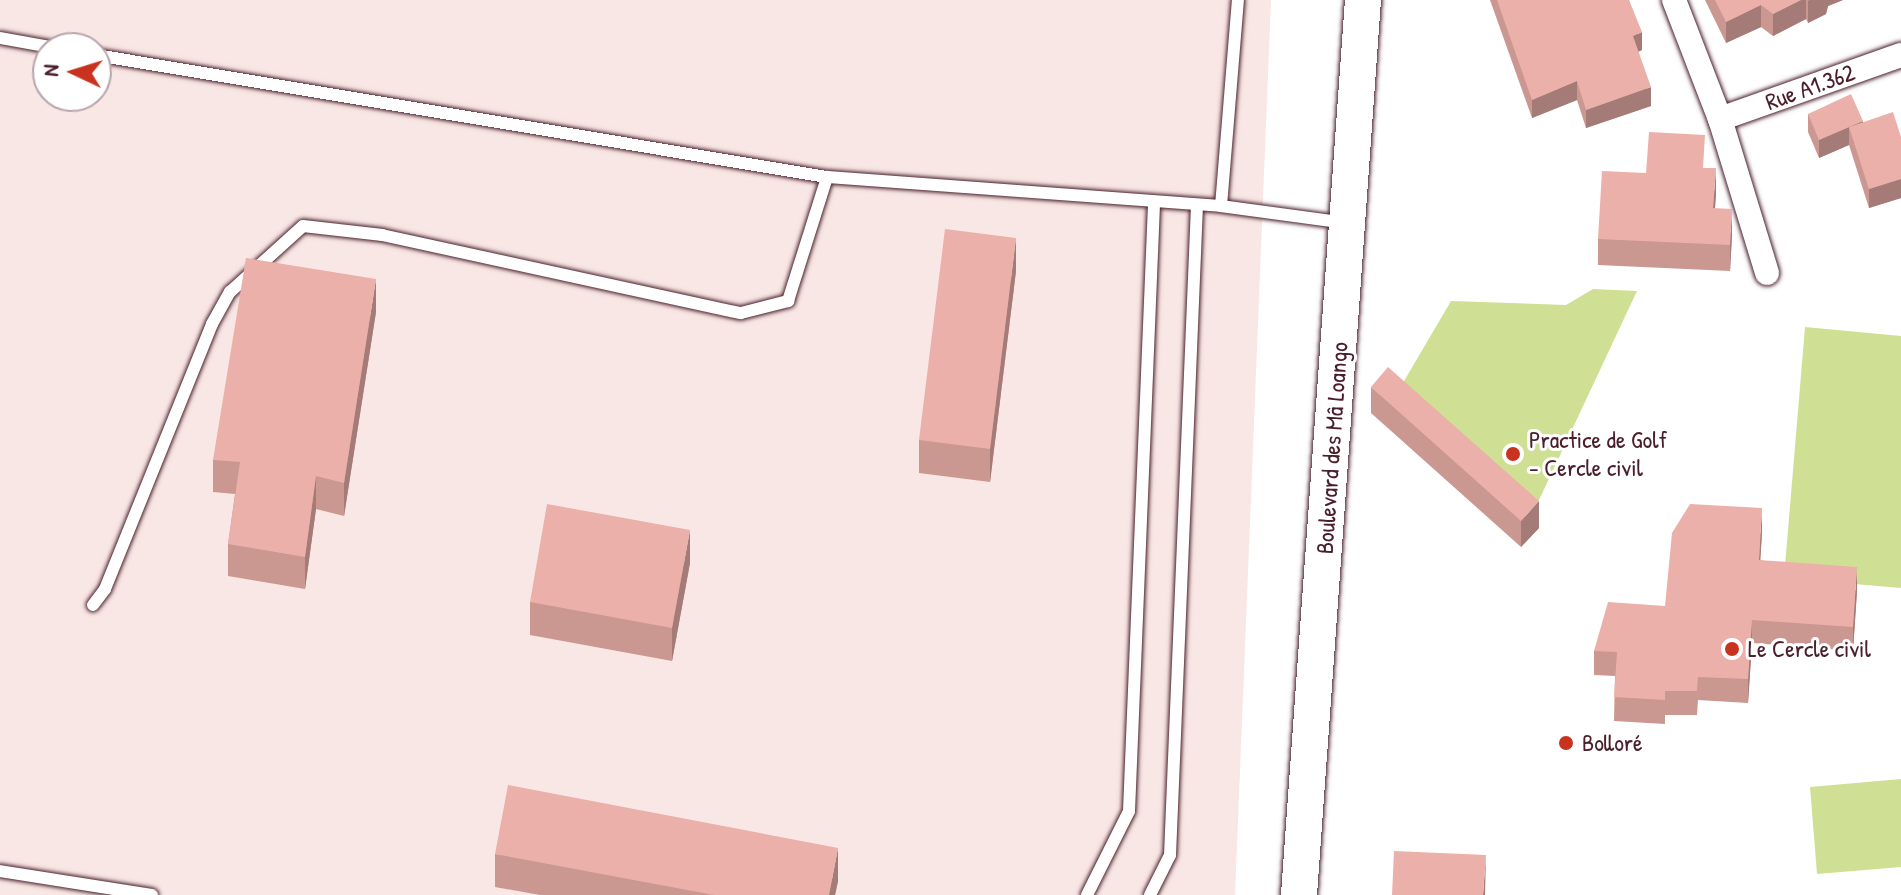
<!DOCTYPE html>
<html>
<head>
<meta charset="utf-8">
<style>
	body { margin:0 }
	#map { position:relative; width:1901px; height:895px; overflow:hidden; background:#fff; font-family:"Patrick Hand",sans-serif }
	div>[style] { position:absolute }
	.built>* { inset:0; background:#f9e7e5 }
	.green>* { inset:0; background:#cfe094 }
	.roads { filter:drop-shadow(0 0 2px #4a1f2b) drop-shadow(0 0 2px #4a1f2b) }
	.lane>* { height:12px; margin:-6px; padding:0 6px; transform-origin:6px; border-radius:6px; background:#fff }
	.street>* { height:24px; margin:-12px; padding:0 12px; transform-origin:12px; border-radius:12px; background:#fff }
	.secondary>* { height:36px; margin:-18px; padding:0 18px; transform-origin:18px; border-radius:18px; background:#fff }
	.wall>* { inset:0; background:#ca9791 }
	.shaded-wall>* { inset:0; background:#a47b76 }
	.building>* { inset:0; background:#ebb0a9 }
	.dots>* { width:22px; height:22px; translate:-50% -50%; box-sizing:border-box; border:4px solid #fff; border-radius:50% }
	span { translate:-50% -50%; white-space:nowrap; text-align:center; line-height:1.15; -webkit-text-stroke:6px #fff; paint-order:stroke }
	.street-label { font-size:24px; color:#4a1f2b }
	.poi-label { font-size:24px; color:#4a1f2b }
	.left { translate:0 -50%; text-align:left }
	.north { position:absolute; left:32px; top:32px; width:80px; height:80px; box-sizing:border-box; background:#fff; border:2px solid #b7a5aa; border-radius:50%; rotate:274deg; font-size:22px; font-weight:700; line-height:32px; text-align:center; color:#4a1f2b }
	.north::after { content:''; display:block; margin:auto; width:28px; height:36px; background:#c8321e; clip-path:polygon(50% 0,100% 100%,50% 72%,0 100%) }
</style>
</head>
<body>
<div id="map">
	<div class="built">
		<i style="clip-path:polygon(evenodd,0 0,1271px 0,1235px 895px,0 895px,0 0,48px 48px,96px 48px,96px 96px,48px 96px,48px 48px)"></i>
	</div>
	<div class="green">
		<i style="clip-path:polygon(1593px 289px,1637px 291px,1532px 515px,1397px 393px,1451px 301px,1566px 305px)"></i>
		<i style="clip-path:polygon(1805px 327px,1901px 336px,1901px 588px,1784px 578px)"></i>
		<i style="clip-path:polygon(1901px 779px,1901px 867px,1817px 874px,1810px 787px)"></i>
	</div>
	<div class="roads">
		<div class="lane">
			<i style="left:0;top:38px;width:57px;rotate:10.1deg"></i>
			<i style="left:96px;top:55px;width:741px;rotate:9.48deg"></i>
			<i style="left:827px;top:177px;width:395px;rotate:4.2deg"></i>
			<i style="left:1221px;top:206px;width:126px;rotate:7.7deg"></i>
			<i style="left:1221px;top:206px;width:207px;rotate:-85.3deg"></i>
			<i style="left:93px;top:605px;width:20px;rotate:-53deg"></i>
			<i style="left:105px;top:589px;width:286px;rotate:-68deg"></i>
			<i style="left:212px;top:324px;width:37px;rotate:-61deg"></i>
			<i style="left:230px;top:292px;width:98px;rotate:-42.1deg"></i>
			<i style="left:303px;top:226px;width:80px;rotate:6.5deg"></i>
			<i style="left:382px;top:235px;width:367px;rotate:12.3deg"></i>
			<i style="left:741px;top:313px;width:49px;rotate:-14.3deg"></i>
			<i style="left:788px;top:301px;width:130px;rotate:-72.5deg"></i>
			<i style="left:0;top:871px;width:154px;rotate:9deg"></i>
			<i style="left:1087px;top:895px;width:94px;rotate:-63.4deg"></i>
			<i style="left:1129px;top:811px;width:608px;rotate:-87.64deg"></i>
			<i style="left:1150px;top:895px;width:45px;rotate:-63.4deg"></i>
			<i style="left:1170px;top:855px;width:650px;rotate:-87.62deg"></i>
		</div>
		<div class="street">
			<i style="left:1674px;top:0;width:128px;rotate:68.9deg"></i>
			<i style="left:1720px;top:119px;width:161px;rotate:73deg"></i>
			<i style="left:1720px;top:119px;width:192px;rotate:-19.5deg"></i>
		</div>
		<div class="secondary">
			<i style="left:1299px;top:895px;width:897px;rotate:-85.91deg"></i>
		</div>
	</div>
	<div class="wall">
		<i style="clip-path:polygon(1490px 0,1629px 0,1642px 50px,1638px 52px,1651px 106px,1586px 128px,1577px 100px,1532px 118px)"></i>
		<i style="clip-path:polygon(1705px 0,1843px 0,1828px 6px,1826px 14px,1808px 23px,1806px 19px,1773px 36px,1761px 27px,1726px 43px)"></i>
		<i style="clip-path:polygon(1808px 114px,1863px 122px,1901px 137px,1901px 198px,1869px 208px,1849px 145px,1819px 158px,1808px 132px)"></i>
		<i style="clip-path:polygon(1704px 168px,1716px 194px,1715px 208px,1732px 235px,1730px 271px,1598px 265px,1598px 239px,1646px 173px)"></i>
		<i style="clip-path:polygon(1016px 271px,990px 482px,919px 473px,919px 440px)"></i>
		<i style="clip-path:polygon(376px 312px,344px 516px,316px 509px,305px 589px,228px 576px,228px 544px,235px 494px,213px 492px,213px 460px)"></i>
		<i style="clip-path:polygon(1371px 387px,1539px 528px,1521px 547px,1371px 413px)"></i>
		<i style="clip-path:polygon(1762px 532px,1760px 560px,1857px 591px,1853px 651px,1752px 643px,1748px 703px,1698px 700px,1697px 715px,1665px 715px,1665px 724px,1614px 721px,1615px 676px,1594px 675px,1594px 651px,1665px 606px)"></i>
		<i style="clip-path:polygon(690px 563px,672px 661px,530px 635px,530px 602px)"></i>
		<i style="clip-path:polygon(495px 854px,838px 881px,835px 895px,540px 895px,495px 887px)"></i>
	</div>
	<div class="shaded-wall">
		<i style="clip-path:polygon(1801px 0,1806px 0,1806px 19px,1773px 36px,1773px 14px)"></i>
		<i style="clip-path:polygon(1810px 0,1843px 0,1828px 6px,1826px 14px,1808px 23px,1808px 1px)"></i>
		<i style="clip-path:polygon(1761px 5px,1761px 27px,1726px 43px,1726px 22px)"></i>
		<i style="clip-path:polygon(1642px 32px,1642px 50px,1633px 54px,1633px 36px)"></i>
		<i style="clip-path:polygon(1577px 81px,1577px 100px,1532px 118px,1532px 100px)"></i>
		<i style="clip-path:polygon(1651px 87px,1651px 106px,1586px 128px,1586px 110px)"></i>
		<i style="clip-path:polygon(1863px 121px,1863px 139px,1849px 127px,1849px 145px,1819px 158px,1819px 140px)"></i>
		<i style="clip-path:polygon(1716px 168px,1716px 194px,1713px 234px,1713px 208px)"></i>
		<i style="clip-path:polygon(1901px 179px,1901px 198px,1869px 208px,1869px 189px)"></i>
		<i style="clip-path:polygon(1732px 209px,1732px 235px,1730px 271px,1730px 245px)"></i>
		<i style="clip-path:polygon(1016px 238px,1016px 271px,990px 482px,990px 449px)"></i>
		<i style="clip-path:polygon(376px 279px,376px 312px,344px 516px,344px 483px)"></i>
		<i style="clip-path:polygon(316px 476px,316px 509px,305px 589px,305px 557px)"></i>
		<i style="clip-path:polygon(1539px 501px,1539px 528px,1521px 547px,1521px 521px)"></i>
		<i style="clip-path:polygon(1762px 508px,1762px 532px,1759px 584px,1759px 560px)"></i>
		<i style="clip-path:polygon(690px 530px,690px 563px,672px 661px,672px 628px)"></i>
		<i style="clip-path:polygon(1857px 567px,1857px 591px,1853px 651px,1853px 627px)"></i>
		<i style="clip-path:polygon(1752px 620px,1752px 643px,1748px 703px,1748px 679px)"></i>
		<i style="clip-path:polygon(838px 848px,838px 881px,835px 895px,829px 895px)"></i>
		<i style="clip-path:polygon(1486px 855px,1485px 895px,1483px 895px)"></i>
	</div>
	<div class="building">
		<i style="clip-path:polygon(1497px 0,1629px 0,1642px 32px,1633px 36px,1651px 87px,1586px 110px,1577px 81px,1532px 100px)"></i>
		<i style="clip-path:polygon(1715px 0,1801px 0,1773px 14px,1761px 5px,1726px 22px)"></i>
		<i style="clip-path:polygon(1851px 94px,1863px 121px,1819px 140px,1808px 114px)"></i>
		<i style="clip-path:polygon(1893px 112px,1901px 137px,1901px 179px,1869px 189px,1849px 127px)"></i>
		<i style="clip-path:polygon(1649px 132px,1705px 135px,1703px 168px,1716px 168px,1713px 208px,1732px 209px,1730px 245px,1598px 239px,1602px 171px,1646px 173px)"></i>
		<i style="clip-path:polygon(945px 229px,1016px 238px,990px 449px,919px 440px)"></i>
		<i style="clip-path:polygon(246px 258px,376px 279px,344px 483px,316px 476px,305px 557px,228px 544px,240px 462px,213px 460px)"></i>
		<i style="clip-path:polygon(1388px 367px,1539px 501px,1521px 521px,1371px 387px)"></i>
		<i style="clip-path:polygon(547px 504px,690px 530px,672px 628px,530px 602px)"></i>
		<i style="clip-path:polygon(1690px 504px,1762px 508px,1759px 560px,1857px 567px,1853px 627px,1752px 620px,1748px 679px,1698px 677px,1697px 691px,1665px 691px,1665px 700px,1614px 697px,1617px 652px,1594px 651px,1608px 602px,1665px 606px,1672px 533px)"></i>
		<i style="clip-path:polygon(508px 785px,838px 848px,829px 895px,714px 895px,495px 854px)"></i>
		<i style="clip-path:polygon(1394px 851px,1486px 855px,1483px 895px,1392px 895px)"></i>
	</div>
	<div class="dots">
		<i style="left:1513px;top:454px;background:#c8321e"></i>
		<i style="left:1732px;top:649px;background:#c8321e"></i>
		<i style="left:1566px;top:743px;background:#c8321e"></i>
	</div>
	<div class="street-label">
		<span style="left:1810px;top:87px;rotate:-20deg">Rue A1.362</span>
		<span style="left:1332px;top:448px;rotate:-86deg">Boulevard des Mâ Loango</span>
	</div>
	<div class="poi-label">
		<span class="left" style="left:1529px;top:454px">Practice de Golf<br>- Cercle civil</span>
		<span class="left" style="left:1748px;top:649px">Le Cercle civil</span>
		<span class="left" style="left:1582px;top:743px">Bolloré</span>
	</div>
	<div class="north">N</div>
</div>
</body>
</html>
